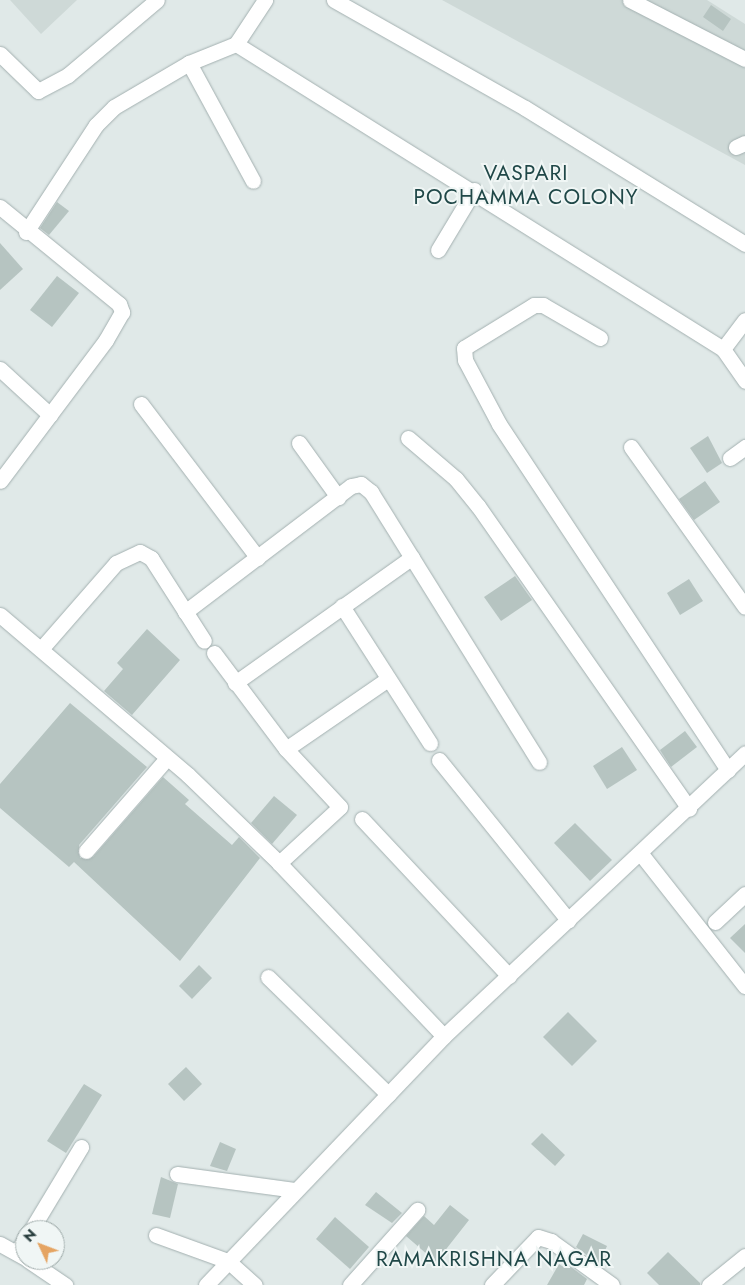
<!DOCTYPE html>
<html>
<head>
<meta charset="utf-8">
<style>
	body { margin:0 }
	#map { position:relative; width:745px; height:1285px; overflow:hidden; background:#e0e9e8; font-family:Jost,sans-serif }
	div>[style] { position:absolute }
	.built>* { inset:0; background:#ced9d7 }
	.building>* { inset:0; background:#b6c4c1 }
	.roads { filter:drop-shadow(0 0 1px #a3b0b0) drop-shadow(0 0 1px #a3b0b0) }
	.minor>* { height:15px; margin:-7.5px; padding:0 7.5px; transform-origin:7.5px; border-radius:7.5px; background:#fff }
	span { translate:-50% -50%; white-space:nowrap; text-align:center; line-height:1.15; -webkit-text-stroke:4px #f0f6f5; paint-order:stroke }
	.neighbourhood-label { font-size:21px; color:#204848; letter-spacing:1px }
	.north { position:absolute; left:15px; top:1220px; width:50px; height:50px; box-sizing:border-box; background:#f0f6f5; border:1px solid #9eaaa9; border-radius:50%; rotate:313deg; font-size:14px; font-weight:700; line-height:20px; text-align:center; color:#223838 }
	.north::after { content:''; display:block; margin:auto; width:18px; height:22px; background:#e5a462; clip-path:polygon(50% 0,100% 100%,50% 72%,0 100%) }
</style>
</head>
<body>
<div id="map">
	<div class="built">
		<i style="clip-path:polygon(10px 0,77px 0,41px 34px)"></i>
		<i style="clip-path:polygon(442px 0,707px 0,745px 24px,745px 165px)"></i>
	</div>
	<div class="building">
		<i style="clip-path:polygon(711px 5px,731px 19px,723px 31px,703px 17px)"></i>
		<i style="clip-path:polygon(57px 202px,69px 211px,49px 235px,40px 228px)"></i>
		<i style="clip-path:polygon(0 243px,23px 269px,0 290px)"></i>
		<i style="clip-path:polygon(57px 276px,79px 293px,52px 327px,30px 310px)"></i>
		<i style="clip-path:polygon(708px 436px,722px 463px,707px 473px,690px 448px)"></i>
		<i style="clip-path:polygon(705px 481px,720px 502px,694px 520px,679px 499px)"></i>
		<i style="clip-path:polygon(515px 576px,532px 600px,501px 621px,484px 597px)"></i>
		<i style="clip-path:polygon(689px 579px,703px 601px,680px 615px,667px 593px)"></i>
		<i style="clip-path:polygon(147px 629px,180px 660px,132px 715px,104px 691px,123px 669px,117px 663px)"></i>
		<i style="clip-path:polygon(70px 703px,147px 767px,79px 845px,80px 858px,93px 857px,163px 777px,189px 800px,185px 804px,232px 845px,239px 837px,260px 858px,180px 961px,74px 862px,69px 867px,0 808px,0 784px)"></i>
		<i style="clip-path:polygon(685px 731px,697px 747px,671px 767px,660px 750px)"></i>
		<i style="clip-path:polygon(622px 747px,637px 770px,607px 789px,593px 766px)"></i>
		<i style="clip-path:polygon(274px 796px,297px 815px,272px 844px,251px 823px)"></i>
		<i style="clip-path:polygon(575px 823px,612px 860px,590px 881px,554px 843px)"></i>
		<i style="clip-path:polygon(745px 924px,745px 953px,730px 938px)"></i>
		<i style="clip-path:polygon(199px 965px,212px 978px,192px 999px,179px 986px)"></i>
		<i style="clip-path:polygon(568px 1012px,597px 1041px,572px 1066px,543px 1037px)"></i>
		<i style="clip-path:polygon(186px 1067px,202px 1084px,184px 1101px,168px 1084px)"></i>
		<i style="clip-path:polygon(84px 1084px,102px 1095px,66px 1153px,47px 1141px)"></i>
		<i style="clip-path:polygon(542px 1133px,565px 1155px,555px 1166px,531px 1144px)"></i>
		<i style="clip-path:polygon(220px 1142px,236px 1149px,227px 1171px,210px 1166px)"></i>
		<i style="clip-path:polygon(161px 1177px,178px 1184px,170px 1218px,152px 1214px)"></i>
		<i style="clip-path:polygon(376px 1192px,402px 1213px,392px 1223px,365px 1205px)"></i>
		<i style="clip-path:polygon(450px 1205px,469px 1220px,436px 1262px,406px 1236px,424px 1216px,434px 1225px)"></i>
		<i style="clip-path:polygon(335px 1217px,369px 1247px,350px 1269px,316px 1239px)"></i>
		<i style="clip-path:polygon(583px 1234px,607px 1246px,599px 1264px,576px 1247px)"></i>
		<i style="clip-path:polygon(668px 1252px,700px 1283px,700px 1285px,659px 1285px,647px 1273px)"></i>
		<i style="clip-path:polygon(559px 1264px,565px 1268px,567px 1264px,587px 1279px,584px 1285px,547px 1285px)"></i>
	</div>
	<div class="roads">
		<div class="minor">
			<i style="left:334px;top:0;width:219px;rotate:29.5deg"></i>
			<i style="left:525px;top:108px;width:259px;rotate:31.7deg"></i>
			<i style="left:630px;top:0;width:129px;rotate:27.2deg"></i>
			<i style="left:236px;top:44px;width:53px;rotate:-56.6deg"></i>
			<i style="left:0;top:54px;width:53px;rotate:44.2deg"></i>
			<i style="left:38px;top:91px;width:34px;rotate:-28deg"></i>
			<i style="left:68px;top:75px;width:116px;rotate:-40.1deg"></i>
			<i style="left:189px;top:63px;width:134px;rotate:61.5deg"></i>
			<i style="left:736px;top:147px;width:10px;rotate:-24deg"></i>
			<i style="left:0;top:207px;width:154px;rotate:39.2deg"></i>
			<i style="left:119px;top:304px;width:9px;rotate:69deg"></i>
			<i style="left:122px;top:312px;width:32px;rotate:120deg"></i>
			<i style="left:106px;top:340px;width:176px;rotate:126.9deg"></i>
			<i style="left:26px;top:232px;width:128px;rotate:-56.8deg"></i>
			<i style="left:96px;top:125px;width:25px;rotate:-45deg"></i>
			<i style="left:114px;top:107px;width:87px;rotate:-30.4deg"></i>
			<i style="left:189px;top:63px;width:51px;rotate:-22deg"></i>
			<i style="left:236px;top:44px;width:575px;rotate:32.06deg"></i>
			<i style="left:723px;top:349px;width:39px;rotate:55deg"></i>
			<i style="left:438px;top:250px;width:70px;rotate:-59deg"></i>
			<i style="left:600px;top:338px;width:66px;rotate:-149.9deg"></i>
			<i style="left:543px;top:305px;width:9px;rotate:180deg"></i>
			<i style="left:534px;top:305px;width:82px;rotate:148.4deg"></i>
			<i style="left:464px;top:348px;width:12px;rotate:85deg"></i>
			<i style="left:465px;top:360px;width:72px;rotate:62deg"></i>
			<i style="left:499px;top:424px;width:415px;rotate:56.5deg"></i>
			<i style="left:723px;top:349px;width:36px;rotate:-53deg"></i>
			<i style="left:0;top:369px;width:68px;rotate:42.6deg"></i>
			<i style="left:141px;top:404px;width:193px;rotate:52.8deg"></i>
			<i style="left:408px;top:438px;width:63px;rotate:40.5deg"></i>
			<i style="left:456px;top:479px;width:35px;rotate:51deg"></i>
			<i style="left:478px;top:506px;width:369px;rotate:55.1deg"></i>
			<i style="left:299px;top:443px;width:67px;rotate:54.2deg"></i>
			<i style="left:631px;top:447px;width:196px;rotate:54.5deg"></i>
			<i style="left:730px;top:458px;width:19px;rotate:-36deg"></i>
			<i style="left:342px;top:606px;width:163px;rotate:57.3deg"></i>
			<i style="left:185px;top:612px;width:208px;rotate:-37.2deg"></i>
			<i style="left:351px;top:486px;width:10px;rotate:-11deg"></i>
			<i style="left:361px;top:484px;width:13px;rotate:39deg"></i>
			<i style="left:371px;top:492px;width:318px;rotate:58.1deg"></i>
			<i style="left:0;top:615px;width:247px;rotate:40.4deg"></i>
			<i style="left:188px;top:775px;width:127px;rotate:44deg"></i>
			<i style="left:279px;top:863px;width:239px;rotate:46.4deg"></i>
			<i style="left:41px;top:649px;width:114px;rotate:-48.9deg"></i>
			<i style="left:116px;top:563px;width:26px;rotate:-25deg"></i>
			<i style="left:140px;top:552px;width:13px;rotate:29deg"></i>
			<i style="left:151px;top:558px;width:98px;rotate:57.4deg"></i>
			<i style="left:214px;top:653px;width:120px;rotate:53.1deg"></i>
			<i style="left:286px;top:749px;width:79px;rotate:47deg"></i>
			<i style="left:340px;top:807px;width:83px;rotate:137.4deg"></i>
			<i style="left:235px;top:683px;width:217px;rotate:-35.4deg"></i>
			<i style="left:286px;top:749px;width:124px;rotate:-34.5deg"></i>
			<i style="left:439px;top:760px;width:206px;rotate:51.1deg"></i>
			<i style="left:362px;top:819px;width:215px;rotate:46.9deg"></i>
			<i style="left:86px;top:851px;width:123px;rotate:-48.9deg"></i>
			<i style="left:641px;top:854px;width:168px;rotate:51.8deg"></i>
			<i style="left:715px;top:922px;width:41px;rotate:-43deg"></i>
			<i style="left:268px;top:977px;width:168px;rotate:44.3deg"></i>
			<i style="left:177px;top:1174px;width:120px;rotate:7.7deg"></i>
			<i style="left:31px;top:1230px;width:97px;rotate:-58.9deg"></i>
			<i style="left:156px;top:1235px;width:77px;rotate:19.9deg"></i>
			<i style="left:228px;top:1261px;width:36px;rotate:42deg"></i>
			<i style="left:0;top:1244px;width:29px;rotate:29deg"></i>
			<i style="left:17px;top:1252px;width:15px;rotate:-58deg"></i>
			<i style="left:28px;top:1260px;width:45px;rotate:34deg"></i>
			<i style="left:206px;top:1285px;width:344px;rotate:-46.3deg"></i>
			<i style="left:444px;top:1036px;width:413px;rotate:-43.2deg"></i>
			<i style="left:350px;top:1285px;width:101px;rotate:-48.2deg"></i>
			<i style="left:492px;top:1285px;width:66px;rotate:-46.2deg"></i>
			<i style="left:538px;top:1237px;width:14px;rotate:17deg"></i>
			<i style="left:551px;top:1241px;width:75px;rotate:35.8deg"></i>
			<i style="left:709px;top:1285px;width:46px;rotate:-38.9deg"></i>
		</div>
	</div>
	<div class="neighbourhood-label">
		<span style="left:526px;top:185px">VASPARI<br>POCHAMMA COLONY</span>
		<span style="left:494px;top:1259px">RAMAKRISHNA NAGAR</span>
	</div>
	<div class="north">N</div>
</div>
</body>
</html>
